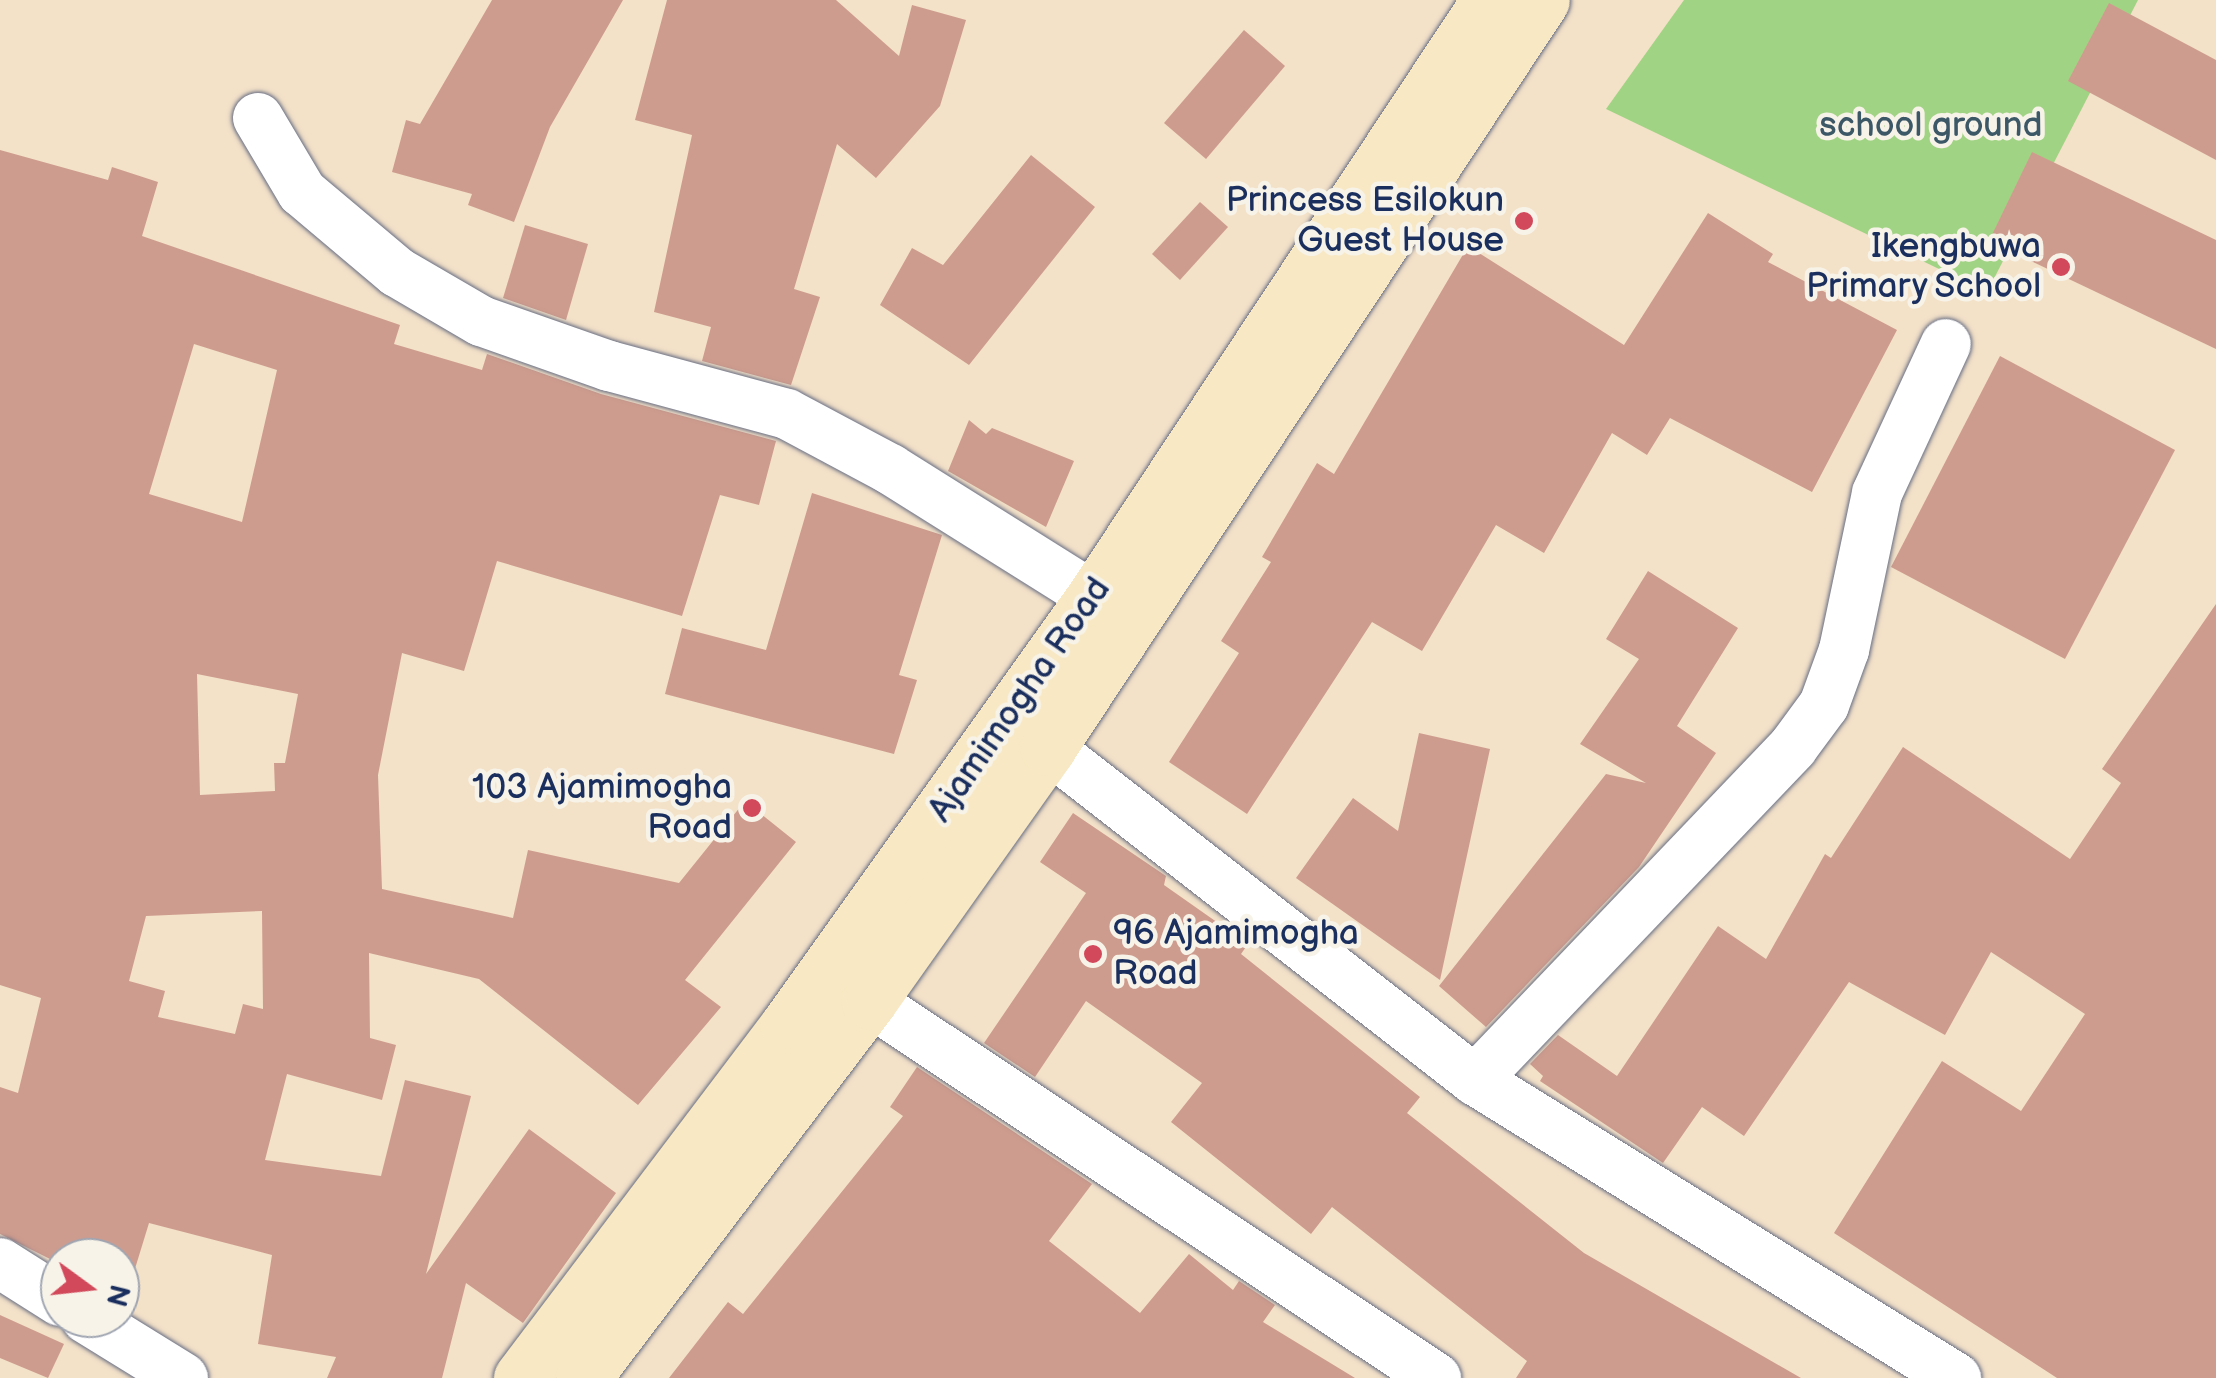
<!DOCTYPE html>
<html>
<head>
<meta charset="utf-8">
<style>
	body { margin:0 }
	#map { position:relative; width:2216px; height:1378px; overflow:hidden; background:#f3e1c8; font-family:"Balsamiq Sans",sans-serif }
	div>[style] { position:absolute }
	.green>* { inset:0; background:#a0d383 }
	.building>* { inset:0; background:#ce9c8e }
	.roads { filter:drop-shadow(0 0 2px #676d83) drop-shadow(0 0 2px #676d83) }
	.street>* { height:50px; margin:-25px; padding:0 25px; transform-origin:25px; border-radius:25px; background:#fff }
	.secondary>* { height:55px; margin:-27.5px; padding:0 27.5px; transform-origin:27.5px; border-radius:27.5px; background:#f8e8c3 }
	.dots>* { width:28px; height:28px; translate:-50% -50%; box-sizing:border-box; border:5px solid #f7f3e8; border-radius:50% }
	span { translate:-50% -50%; white-space:nowrap; text-align:center; line-height:1.15; -webkit-text-stroke:9px #f7f3e8; paint-order:stroke }
	.park-label { font-size:35px; color:#3c5867 }
	.poi-label { font-size:35px; color:#1b2f5e }
	.right { translate:-100% -50%; text-align:right }
	.left { translate:0 -50%; text-align:left }
	.street-label { font-size:35px; color:#1b2f5e }
	.north { position:absolute; left:40px; top:1238px; width:100px; height:100px; box-sizing:border-box; background:#f7f3e8; border:2px solid #9fa5b1; border-radius:50%; rotate:105deg; font-size:28px; font-weight:700; line-height:40px; text-align:center; color:#1b2f5e }
	.north::after { content:''; display:block; margin:auto; width:35px; height:45px; background:#d1495b; clip-path:polygon(50% 0,100% 100%,50% 72%,0 100%) }
</style>
</head>
<body>
<div id="map">
	<div class="green">
		<i style="clip-path:polygon(1684px 0,2138px 0,1987px 292px,1606px 109px)"></i>
	</div>
	<div class="building">
		<i style="clip-path:polygon(492px 0,623px 0,550px 127px,514px 222px,468px 205px,472px 194px,392px 172px,406px 120px,420px 124px)"></i>
		<i style="clip-path:polygon(667px 0,836px 0,899px 56px,912px 5px,966px 20px,940px 106px,876px 178px,837px 144px,794px 289px,820px 297px,791px 385px,702px 361px,711px 327px,654px 312px,692px 135px,635px 120px)"></i>
		<i style="clip-path:polygon(2109px 3px,2216px 60px,2216px 160px,2068px 81px)"></i>
		<i style="clip-path:polygon(1244px 30px,1285px 66px,1206px 159px,1164px 123px)"></i>
		<i style="clip-path:polygon(evenodd,0 150px,108px 180px,112px 167px,158px 182px,142px 236px,400px 325px,394px 344px,482px 370px,487px 354px,601px 394px,776px 441px,759px 505px,720px 495px,682px 616px,497px 561px,464px 671px,402px 653px,378px 775px,382px 889px,513px 918px,528px 850px,679px 883px,745px 801px,796px 842px,685px 980px,721px 1007px,638px 1105px,479px 979px,369px 953px,370px 1038px,396px 1045px,382px 1100px,287px 1074px,265px 1160px,381px 1176px,405px 1080px,471px 1096px,426px 1274px,529px 1129px,616px 1193px,523px 1323px,466px 1283px,442px 1378px,327px 1378px,336px 1357px,258px 1344px,272px 1255px,149px 1223px,130px 1285px,120px 1282px,120px 1258px,60px 1258px,60px 1264px,0 1234px,0 1087px,18px 1093px,41px 998px,0 985px,0 150px,194px 344px,277px 370px,242px 522px,149px 494px,194px 344px,0 150px,197px 674px,298px 694px,285px 763px,274px 763px,275px 791px,200px 795px,197px 674px,0 150px,262px 911px,263px 1009px,243px 1004px,235px 1034px,158px 1017px,165px 991px,129px 981px,146px 916px,262px 911px)"></i>
		<i style="clip-path:polygon(2032px 152px,2216px 240px,2216px 349px,1989px 241px)"></i>
		<i style="clip-path:polygon(1031px 155px,1095px 207px,969px 365px,880px 305px,912px 248px,943px 265px)"></i>
		<i style="clip-path:polygon(1200px 202px,1228px 227px,1180px 280px,1152px 254px)"></i>
		<i style="clip-path:polygon(1708px 213px,1773px 254px,1768px 262px,1897px 330px,1812px 492px,1670px 418px,1647px 455px,1612px 433px,1544px 553px,1496px 525px,1422px 651px,1372px 622px,1247px 814px,1169px 762px,1239px 653px,1221px 641px,1271px 562px,1262px 557px,1317px 463px,1334px 474px,1468px 246px,1624px 345px)"></i>
		<i style="clip-path:polygon(525px 225px,588px 244px,566px 320px,503px 298px)"></i>
		<i style="clip-path:polygon(2000px 356px,2175px 450px,2065px 659px,1891px 567px)"></i>
		<i style="clip-path:polygon(969px 420px,986px 434px,992px 428px,1074px 461px,1046px 527px,948px 471px)"></i>
		<i style="clip-path:polygon(812px 493px,942px 535px,899px 675px,917px 680px,894px 754px,665px 694px,682px 628px,766px 650px)"></i>
		<i style="clip-path:polygon(1648px 571px,1738px 628px,1677px 726px,1716px 753px,1639px 867px,1486px 1027px,1439px 986px,1606px 774px,1646px 783px,1580px 744px,1639px 659px,1606px 639px)"></i>
		<i style="clip-path:polygon(2216px 604px,2216px 1378px,2057px 1378px,1834px 1233px,1942px 1061px,2021px 1111px,2085px 1014px,1991px 952px,1945px 1035px,1849px 982px,1744px 1136px,1702px 1107px,1663px 1163px,1540px 1081px,1543px 1076px,1530px 1064px,1558px 1035px,1617px 1076px,1718px 926px,1766px 959px,1825px 854px,1831px 858px,1903px 747px,2070px 859px,2121px 783px,2102px 769px)"></i>
		<i style="clip-path:polygon(1419px 733px,1490px 749px,1440px 980px,1296px 878px,1353px 798px,1398px 831px)"></i>
		<i style="clip-path:polygon(1073px 813px,1166px 876px,1164px 885px,1248px 944px,1241px 954px,1420px 1097px,1407px 1113px,1584px 1253px,1801px 1378px,1516px 1378px,1527px 1361px,1332px 1207px,1311px 1234px,1171px 1122px,1202px 1083px,1086px 1001px,1035px 1077px,984px 1043px,1086px 893px,1040px 862px)"></i>
		<i style="clip-path:polygon(917px 1067px,1092px 1184px,1049px 1241px,1140px 1313px,1189px 1254px,1233px 1290px,1239px 1281px,1275px 1305px,1263px 1322px,1355px 1378px,669px 1378px,728px 1302px,743px 1314px,903px 1116px,890px 1107px)"></i>
		<i style="clip-path:polygon(0 1315px,64px 1344px,48px 1378px,0 1358px)"></i>
	</div>
	<div class="roads">
		<div class="street">
			<i style="left:258px;top:118px;width:86px;rotate:59.3deg"></i>
			<i style="left:302px;top:192px;width:124px;rotate:40.1deg"></i>
			<i style="left:397px;top:272px;width:97px;rotate:30.3deg"></i>
			<i style="left:481px;top:321px;width:136px;rotate:19.4deg"></i>
			<i style="left:609px;top:366px;width:184px;rotate:15.1deg"></i>
			<i style="left:787px;top:414px;width:117px;rotate:28.1deg"></i>
			<i style="left:890px;top:469px;width:241px;rotate:32.1deg"></i>
			<i style="left:1048px;top:748px;width:541px;rotate:37.87deg"></i>
			<i style="left:1475px;top:1080px;width:566px;rotate:31.78deg"></i>
			<i style="left:869px;top:1001px;width:681px;rotate:33.62deg"></i>
			<i style="left:1475px;top:1080px;width:460px;rotate:-46.3deg"></i>
			<i style="left:1793px;top:747px;width:52px;rotate:-53.6deg"></i>
			<i style="left:1824px;top:705px;width:59px;rotate:-70deg"></i>
			<i style="left:1844px;top:650px;width:160px;rotate:-78.1deg"></i>
			<i style="left:1877px;top:493px;width:164px;rotate:-65.2deg"></i>
			<i style="left:0;top:1263px;width:71px;rotate:32.3deg"></i>
			<i style="left:86px;top:1318px;width:114px;rotate:31.7deg"></i>
		</div>
		<div class="secondary">
			<i style="left:521px;top:1378px;width:443px;rotate:-52.9deg"></i>
			<i style="left:788px;top:1025px;width:526px;rotate:-54.44deg"></i>
			<i style="left:1094px;top:597px;width:716px;rotate:-56.51deg"></i>
			<i style="left:583px;top:1378px;width:473px;rotate:-52.8deg"></i>
			<i style="left:869px;top:1001px;width:310px;rotate:-54.7deg"></i>
			<i style="left:1048px;top:748px;width:896px;rotate:-56.56deg"></i>
		</div>
	</div>
	<div class="dots">
		<i style="left:1524px;top:221px;background:#d1495b"></i>
		<i style="left:2061px;top:267px;background:#d1495b"></i>
		<i style="left:752px;top:808px;background:#d1495b"></i>
		<i style="left:1093px;top:954px;background:#d1495b"></i>
	</div>
	<div class="park-label">
		<span style="left:1931px;top:126px">school ground</span>
	</div>
	<div class="poi-label">
		<span class="right" style="left:1504px;top:221px">Princess Esilokun<br>Guest House</span>
		<span class="right" style="left:2041px;top:267px">Ikengbuwa<br>Primary School</span>
		<span class="right" style="left:732px;top:808px">103 Ajamimogha<br>Road</span>
		<span class="left" style="left:1113px;top:954px">96 Ajamimogha<br>Road</span>
	</div>
	<div class="street-label">
		<span style="left:1020px;top:700px;rotate:-55deg">Ajamimogha Road</span>
	</div>
	<div class="north">N</div>
</div>
</body>
</html>
